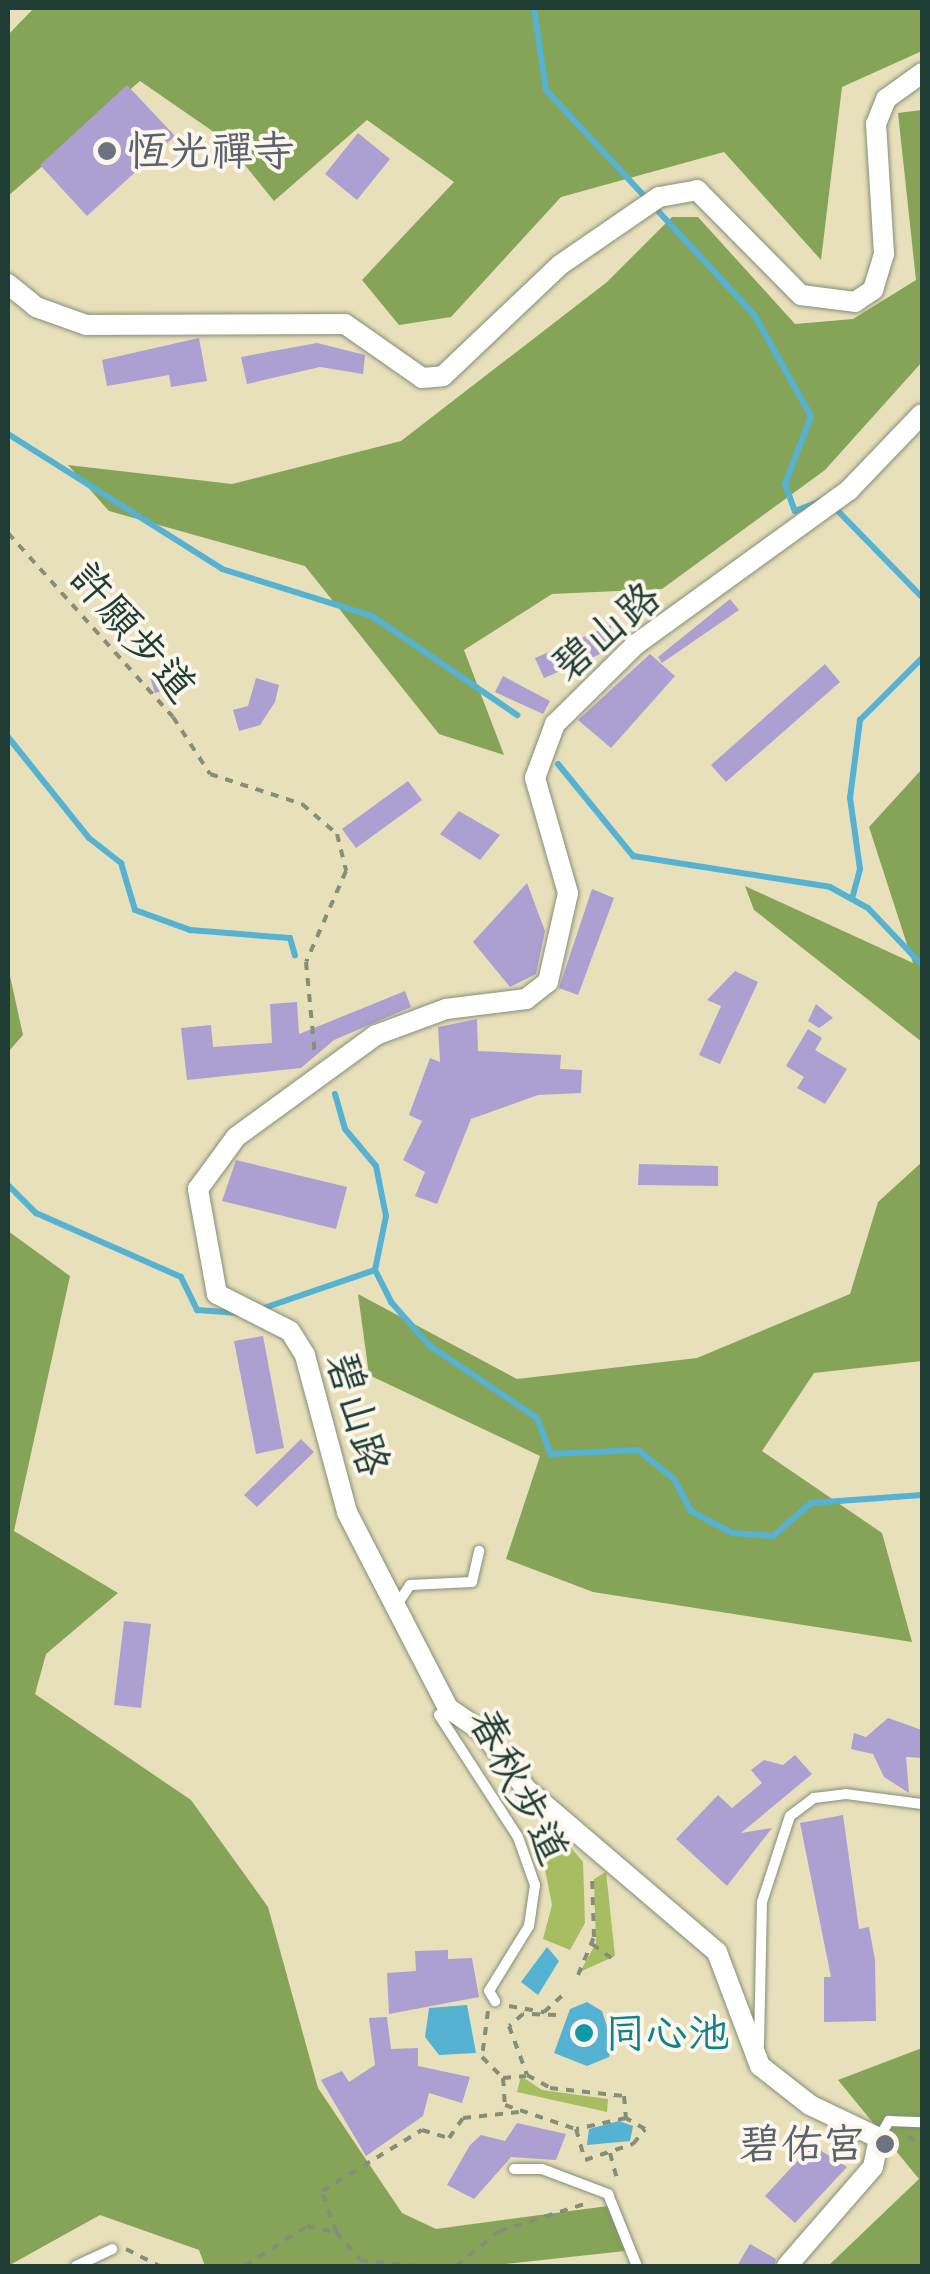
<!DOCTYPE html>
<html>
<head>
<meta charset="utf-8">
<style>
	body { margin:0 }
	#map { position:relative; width:930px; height:2274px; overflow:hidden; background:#e8e0bb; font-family:Itim,"LXGW WenKai TC",sans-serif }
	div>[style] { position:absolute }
	.green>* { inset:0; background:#a7bd61 }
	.forest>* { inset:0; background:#85a457 }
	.water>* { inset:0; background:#55b2d3 }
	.stream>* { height:6px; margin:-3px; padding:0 3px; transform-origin:3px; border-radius:3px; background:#55b2d3 }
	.building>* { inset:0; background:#ac9fd1 }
	.path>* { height:4px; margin-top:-2px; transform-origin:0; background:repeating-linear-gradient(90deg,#848e78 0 8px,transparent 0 16px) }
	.roads { filter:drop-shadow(0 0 2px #848e78) drop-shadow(0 0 2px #848e78) }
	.service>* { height:10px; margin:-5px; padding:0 5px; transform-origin:5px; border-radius:5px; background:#fff }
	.minor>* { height:20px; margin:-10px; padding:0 10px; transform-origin:10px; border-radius:10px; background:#fff }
	.dots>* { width:28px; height:28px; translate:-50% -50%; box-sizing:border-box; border:5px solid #fbf7ec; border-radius:50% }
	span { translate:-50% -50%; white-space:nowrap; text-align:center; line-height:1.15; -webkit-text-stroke:8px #fbf7ec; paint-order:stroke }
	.worship-label { font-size:42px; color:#5b616d }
	.left { translate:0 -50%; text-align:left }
	.right { translate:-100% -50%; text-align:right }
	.street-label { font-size:42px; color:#1f3d34 }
	.culture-label { font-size:42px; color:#0d838f }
	.frame { position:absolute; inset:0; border:10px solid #1f3d34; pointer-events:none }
</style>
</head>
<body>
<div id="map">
	<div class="green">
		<i style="clip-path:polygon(553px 1826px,583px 1862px,585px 1923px,570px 1950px,543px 1939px,552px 1905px,538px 1834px)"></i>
		<i style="clip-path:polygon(606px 1872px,615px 1956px,580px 1972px,596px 1943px,594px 1879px)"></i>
		<i style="clip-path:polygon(521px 2076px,542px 2090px,608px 2099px,607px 2112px,517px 2092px)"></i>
	</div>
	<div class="forest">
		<i style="clip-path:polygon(34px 8px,922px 8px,922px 51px,842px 87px,821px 260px,724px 152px,561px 197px,451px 317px,399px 325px,362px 280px,454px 182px,367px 120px,274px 201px,224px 139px,140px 81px,8px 196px,8px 35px)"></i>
		<i style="clip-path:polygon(922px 110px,922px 362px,825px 470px,662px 589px,552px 594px,464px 650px,504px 755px,439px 734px,305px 566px,109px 511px,68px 465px,232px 484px,401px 441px,607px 282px,672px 217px,698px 217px,795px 324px,853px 319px,916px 280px,898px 113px)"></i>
		<i style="clip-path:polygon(922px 769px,922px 1042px,754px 910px,745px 886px,913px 963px,869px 827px)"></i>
		<i style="clip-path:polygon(8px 967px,23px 1035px,8px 1052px)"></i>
		<i style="clip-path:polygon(922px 1162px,922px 1361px,814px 1373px,762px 1451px,882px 1533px,912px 1642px,593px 1592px,506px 1559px,540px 1456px,369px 1375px,358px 1294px,517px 1379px,697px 1358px,850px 1294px,878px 1202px)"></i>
		<i style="clip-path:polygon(8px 1231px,70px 1276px,14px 1531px,118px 1593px,46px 1654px,35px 1694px,191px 1800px,268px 1907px,318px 2088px,402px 2213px,436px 2229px,608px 2206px,625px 2251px,487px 2266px,205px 2266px,199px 2250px,100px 2215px,8px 2266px)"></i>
		<i style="clip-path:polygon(922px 2048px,922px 2266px,828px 2266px,919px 2179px,838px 2080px)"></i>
	</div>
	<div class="water">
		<i style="clip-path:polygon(547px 1947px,559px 1961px,538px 1995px,521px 1982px)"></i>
		<i style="clip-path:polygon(587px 2002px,602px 2011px,612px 2043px,609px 2057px,587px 2066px,554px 2053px,570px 2009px)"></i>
		<i style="clip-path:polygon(467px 2005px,476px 2053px,439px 2055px,425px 2037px,429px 2008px)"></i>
		<i style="clip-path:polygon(619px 2121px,633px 2126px,630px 2141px,587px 2145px,589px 2129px)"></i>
	</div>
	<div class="stream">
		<i style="left:534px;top:8px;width:83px;rotate:81.7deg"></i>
		<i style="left:546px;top:90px;width:308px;rotate:47.2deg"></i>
		<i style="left:755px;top:316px;width:115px;rotate:60.8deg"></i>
		<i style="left:811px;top:416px;width:73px;rotate:110.9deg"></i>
		<i style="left:785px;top:484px;width:29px;rotate:70deg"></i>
		<i style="left:795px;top:511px;width:33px;rotate:-21deg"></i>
		<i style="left:8px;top:434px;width:253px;rotate:32.2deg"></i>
		<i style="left:222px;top:569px;width:157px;rotate:17.4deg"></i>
		<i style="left:372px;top:616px;width:176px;rotate:34.3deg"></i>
		<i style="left:835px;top:508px;width:124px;rotate:45.7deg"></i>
		<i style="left:8px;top:737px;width:129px;rotate:51.3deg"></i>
		<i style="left:89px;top:838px;width:41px;rotate:38deg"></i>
		<i style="left:121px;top:863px;width:49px;rotate:73.4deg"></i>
		<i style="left:135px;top:910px;width:59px;rotate:20deg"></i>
		<i style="left:190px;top:930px;width:100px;rotate:4.6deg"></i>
		<i style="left:290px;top:938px;width:18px;rotate:74deg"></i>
		<i style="left:558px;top:764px;width:119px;rotate:50.8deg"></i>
		<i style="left:633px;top:856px;width:199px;rotate:8.9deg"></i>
		<i style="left:830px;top:887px;width:43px;rotate:28.9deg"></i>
		<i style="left:868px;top:908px;width:79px;rotate:46.5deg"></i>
		<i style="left:852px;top:899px;width:31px;rotate:-75deg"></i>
		<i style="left:860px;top:869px;width:72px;rotate:-98deg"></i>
		<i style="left:850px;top:798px;width:79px;rotate:-82.7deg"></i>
		<i style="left:860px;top:720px;width:88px;rotate:-45deg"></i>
		<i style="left:335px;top:1094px;width:36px;rotate:74deg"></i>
		<i style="left:345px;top:1129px;width:48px;rotate:50deg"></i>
		<i style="left:376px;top:1166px;width:51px;rotate:78.7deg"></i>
		<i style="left:386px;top:1216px;width:55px;rotate:101.5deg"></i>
		<i style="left:375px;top:1270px;width:36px;rotate:63deg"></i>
		<i style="left:391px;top:1302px;width:59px;rotate:48.4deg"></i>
		<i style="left:430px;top:1346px;width:129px;rotate:33.9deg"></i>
		<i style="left:537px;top:1418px;width:39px;rotate:69deg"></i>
		<i style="left:551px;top:1454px;width:87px;rotate:-2.6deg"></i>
		<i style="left:638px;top:1450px;width:46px;rotate:38.9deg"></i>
		<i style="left:674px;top:1479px;width:36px;rotate:62deg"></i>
		<i style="left:691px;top:1511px;width:47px;rotate:28.2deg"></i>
		<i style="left:732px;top:1533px;width:41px;rotate:4.2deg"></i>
		<i style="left:773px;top:1536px;width:50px;rotate:-41deg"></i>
		<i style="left:811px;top:1503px;width:111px;rotate:-4.1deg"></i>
		<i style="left:8px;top:1185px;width:40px;rotate:45deg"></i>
		<i style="left:36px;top:1213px;width:158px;rotate:23.8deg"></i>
		<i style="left:181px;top:1277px;width:37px;rotate:64deg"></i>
		<i style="left:197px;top:1310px;width:42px;rotate:4.1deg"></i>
		<i style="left:261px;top:1309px;width:120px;rotate:-18.9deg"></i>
	</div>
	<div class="building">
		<i style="clip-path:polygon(127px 85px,175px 136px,87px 216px,40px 165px)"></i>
		<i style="clip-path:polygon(358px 133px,390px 159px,357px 200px,325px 174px)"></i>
		<i style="clip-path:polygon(199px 338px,207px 381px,171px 387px,169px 375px,107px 386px,102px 360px)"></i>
		<i style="clip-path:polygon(317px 343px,365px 355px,363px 374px,320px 367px,247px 384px,241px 357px)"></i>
		<i style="clip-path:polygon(730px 599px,739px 610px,662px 663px,658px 657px)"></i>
		<i style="clip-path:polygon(611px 625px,612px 649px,544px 678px,535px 658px)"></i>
		<i style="clip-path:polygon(650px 654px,675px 676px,611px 748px,578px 720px)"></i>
		<i style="clip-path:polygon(825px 664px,840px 682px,726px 782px,711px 765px)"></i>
		<i style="clip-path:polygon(169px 670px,175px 687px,155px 693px,150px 677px)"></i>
		<i style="clip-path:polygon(503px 676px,550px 701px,543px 714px,495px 692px)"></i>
		<i style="clip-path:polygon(256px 678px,279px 685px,275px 702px,260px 725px,239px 731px,233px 710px,248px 706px)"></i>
		<i style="clip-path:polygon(408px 781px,422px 800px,356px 848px,342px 829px)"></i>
		<i style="clip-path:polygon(459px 811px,500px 835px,480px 860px,440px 834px)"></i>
		<i style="clip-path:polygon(527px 883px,545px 931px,536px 974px,510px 987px,473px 942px)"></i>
		<i style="clip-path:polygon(592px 889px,614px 898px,578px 995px,559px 988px)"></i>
		<i style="clip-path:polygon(735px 971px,758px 982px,720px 1064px,699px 1055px,721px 1006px,707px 1000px)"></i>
		<i style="clip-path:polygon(405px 991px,411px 1007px,334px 1040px,301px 1068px,187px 1080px,181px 1028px,211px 1025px,213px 1047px,272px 1043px,270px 1004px,297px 1002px,299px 1034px)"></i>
		<i style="clip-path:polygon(816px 1004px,833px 1018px,819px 1028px,808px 1021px)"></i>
		<i style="clip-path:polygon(477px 1019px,478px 1051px,561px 1055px,560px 1069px,582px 1070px,581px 1093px,538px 1095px,471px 1119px,437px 1204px,415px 1196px,425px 1172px,403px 1160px,422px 1121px,409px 1115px,430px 1058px,440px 1062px,438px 1027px)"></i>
		<i style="clip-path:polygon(808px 1029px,822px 1038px,815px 1050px,847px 1069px,825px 1104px,797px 1088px,804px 1077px,786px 1066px)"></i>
		<i style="clip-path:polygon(236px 1160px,347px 1187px,336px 1229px,222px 1201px)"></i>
		<i style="clip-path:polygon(639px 1164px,718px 1166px,718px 1186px,638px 1185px)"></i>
		<i style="clip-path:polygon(263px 1336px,284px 1448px,256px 1454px,234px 1341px)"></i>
		<i style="clip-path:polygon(301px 1439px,314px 1452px,257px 1507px,244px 1495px)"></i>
		<i style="clip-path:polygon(124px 1621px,151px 1624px,141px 1708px,114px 1705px)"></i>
		<i style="clip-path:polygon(888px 1718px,922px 1730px,922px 1758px,906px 1757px,909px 1793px,884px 1777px,873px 1754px,851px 1749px,854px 1733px,866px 1737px)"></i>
		<i style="clip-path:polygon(795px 1755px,812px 1774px,741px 1833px,772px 1828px,727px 1886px,676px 1839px,718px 1795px,732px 1808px,762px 1783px,751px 1770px,764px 1760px,783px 1765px)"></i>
		<i style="clip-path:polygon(843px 1815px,859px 1929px,869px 1927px,875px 1960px,876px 2021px,824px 2022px,824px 1977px,831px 1977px,800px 1823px)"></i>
		<i style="clip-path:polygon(448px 1950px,448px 1959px,472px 1958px,479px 1997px,389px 2014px,387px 1973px,416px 1971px,415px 1951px)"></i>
		<i style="clip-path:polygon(387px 2017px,391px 2049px,418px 2048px,418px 2066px,470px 2077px,462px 2103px,429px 2093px,423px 2116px,366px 2156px,321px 2080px,342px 2071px,349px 2082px,375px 2065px,369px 2018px)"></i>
		<i style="clip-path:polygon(517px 2123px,566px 2134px,556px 2160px,511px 2157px,474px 2199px,447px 2185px,470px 2145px,481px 2135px,505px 2141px)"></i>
		<i style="clip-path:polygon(812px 2145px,847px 2167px,795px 2223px,765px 2196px)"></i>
		<i style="clip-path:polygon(750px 2244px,776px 2259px,774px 2266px,737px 2266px)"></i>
	</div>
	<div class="path">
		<i style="left:8px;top:533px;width:247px;rotate:48.1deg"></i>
		<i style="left:173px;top:717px;width:68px;rotate:57deg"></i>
		<i style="left:210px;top:774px;width:97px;rotate:18.1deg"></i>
		<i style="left:302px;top:804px;width:46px;rotate:40.6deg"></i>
		<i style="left:337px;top:834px;width:38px;rotate:76deg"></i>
		<i style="left:346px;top:871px;width:99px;rotate:113.7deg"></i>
		<i style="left:306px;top:962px;width:93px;rotate:84.5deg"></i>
		<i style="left:592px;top:1944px;width:24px;rotate:36deg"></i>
		<i style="left:578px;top:1975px;width:41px;rotate:-67.2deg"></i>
		<i style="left:594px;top:1937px;width:63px;rotate:-91.8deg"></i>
		<i style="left:509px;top:2006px;width:36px;rotate:10deg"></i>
		<i style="left:544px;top:2012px;width:24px;rotate:-42deg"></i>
		<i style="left:488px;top:2011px;width:46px;rotate:97.4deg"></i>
		<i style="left:482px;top:2057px;width:30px;rotate:45deg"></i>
		<i style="left:503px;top:2078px;width:27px;rotate:86deg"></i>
		<i style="left:505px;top:2105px;width:75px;rotate:18.7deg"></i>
		<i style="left:576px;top:2129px;width:32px;rotate:74deg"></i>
		<i style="left:585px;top:2160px;width:51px;rotate:-18.4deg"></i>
		<i style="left:633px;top:2144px;width:19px;rotate:-51deg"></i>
		<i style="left:645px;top:2129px;width:22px;rotate:-150deg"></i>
		<i style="left:626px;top:2118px;width:51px;rotate:167.6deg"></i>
		<i style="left:556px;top:2015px;width:33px;rotate:-178deg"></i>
		<i style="left:523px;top:2014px;width:18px;rotate:139deg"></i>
		<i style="left:509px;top:2026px;width:52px;rotate:69.8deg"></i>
		<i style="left:527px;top:2075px;width:26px;rotate:29deg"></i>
		<i style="left:550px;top:2088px;width:74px;rotate:6.2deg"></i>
		<i style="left:624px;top:2096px;width:22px;rotate:85deg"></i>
		<i style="left:503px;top:2078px;width:23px;rotate:-5deg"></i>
		<i style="left:908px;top:2136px;width:17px;rotate:36deg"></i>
		<i style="left:610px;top:2153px;width:30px;rotate:75deg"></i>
		<i style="left:336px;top:2232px;width:43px;rotate:-108.9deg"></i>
		<i style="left:322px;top:2191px;width:117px;rotate:-31.4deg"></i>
		<i style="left:422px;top:2130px;width:28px;rotate:17deg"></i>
		<i style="left:449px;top:2138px;width:24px;rotate:-55deg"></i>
		<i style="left:463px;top:2118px;width:56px;rotate:-6.1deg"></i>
		<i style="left:126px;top:2249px;width:38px;rotate:27deg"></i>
		<i style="left:245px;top:2266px;width:74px;rotate:-32.8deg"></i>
		<i style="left:307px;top:2226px;width:30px;rotate:12deg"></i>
		<i style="left:336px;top:2232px;width:37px;rotate:49deg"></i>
		<i style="left:360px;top:2260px;width:56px;rotate:6.1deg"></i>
		<i style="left:456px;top:2266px;width:55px;rotate:-39.1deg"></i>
		<i style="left:499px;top:2231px;width:96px;rotate:-17.5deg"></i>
	</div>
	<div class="roads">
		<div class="service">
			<i style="left:396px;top:1606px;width:25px;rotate:-56deg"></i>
			<i style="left:410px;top:1585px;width:62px;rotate:-2.8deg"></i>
			<i style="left:472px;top:1582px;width:32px;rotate:-77deg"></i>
			<i style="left:448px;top:1708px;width:11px;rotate:142deg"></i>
			<i style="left:439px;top:1715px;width:145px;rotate:57.1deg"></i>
			<i style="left:518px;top:1837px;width:51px;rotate:70.5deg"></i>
			<i style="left:535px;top:1885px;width:41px;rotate:98.3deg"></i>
			<i style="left:529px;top:1926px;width:76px;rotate:121.6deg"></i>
			<i style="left:489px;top:1991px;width:12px;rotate:59deg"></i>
			<i style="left:759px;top:2045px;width:143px;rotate:-88.8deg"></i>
			<i style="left:762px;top:1902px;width:90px;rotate:-72deg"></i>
			<i style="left:790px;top:1816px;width:30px;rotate:-37deg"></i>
			<i style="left:814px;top:1798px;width:32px;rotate:-7deg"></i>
			<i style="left:846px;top:1794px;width:77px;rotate:7.5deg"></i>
			<i style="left:879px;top:2138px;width:20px;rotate:-60deg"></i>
			<i style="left:889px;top:2121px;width:33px;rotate:2deg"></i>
			<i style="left:514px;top:2169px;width:28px"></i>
			<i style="left:542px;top:2169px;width:71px;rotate:20.7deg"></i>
			<i style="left:608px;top:2194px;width:78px;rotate:68.1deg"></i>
			<i style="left:76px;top:2266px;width:40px;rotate:-25deg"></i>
		</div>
		<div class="minor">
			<i style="left:8px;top:284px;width:36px;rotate:39deg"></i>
			<i style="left:36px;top:307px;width:53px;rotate:19.8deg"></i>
			<i style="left:86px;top:325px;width:259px;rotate:-0.2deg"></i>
			<i style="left:345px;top:324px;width:94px;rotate:35deg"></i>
			<i style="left:422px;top:378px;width:21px;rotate:-5deg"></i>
			<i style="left:443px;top:376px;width:161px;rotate:-43.5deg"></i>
			<i style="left:560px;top:265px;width:120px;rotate:-34.5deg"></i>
			<i style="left:659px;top:197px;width:39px;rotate:-10deg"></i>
			<i style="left:697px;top:190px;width:148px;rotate:45.3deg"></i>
			<i style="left:801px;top:295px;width:54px;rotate:7.4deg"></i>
			<i style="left:855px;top:302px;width:22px;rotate:-34deg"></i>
			<i style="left:873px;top:290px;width:38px;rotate:-73deg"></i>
			<i style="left:884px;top:254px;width:130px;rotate:-93.5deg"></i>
			<i style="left:876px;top:124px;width:27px;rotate:-68deg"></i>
			<i style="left:886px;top:99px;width:44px;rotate:-35.8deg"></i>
			<i style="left:787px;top:2266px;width:131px;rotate:-49deg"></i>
			<i style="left:873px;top:2167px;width:30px;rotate:-78deg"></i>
			<i style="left:879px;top:2138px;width:76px;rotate:-154.4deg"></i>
			<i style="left:810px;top:2105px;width:63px;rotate:-142deg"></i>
			<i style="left:760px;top:2066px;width:122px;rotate:-110.7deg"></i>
			<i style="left:717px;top:1952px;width:250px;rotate:-139.5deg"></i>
			<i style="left:527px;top:1790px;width:73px;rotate:-127.2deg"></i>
			<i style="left:483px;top:1732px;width:42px;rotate:-145.6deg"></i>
			<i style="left:448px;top:1708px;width:220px;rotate:-117.3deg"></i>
			<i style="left:347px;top:1512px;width:163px;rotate:-105deg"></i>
			<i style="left:305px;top:1355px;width:28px;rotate:-122deg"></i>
			<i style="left:290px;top:1331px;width:82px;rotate:-153.1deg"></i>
			<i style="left:217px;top:1294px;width:107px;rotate:-100.3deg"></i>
			<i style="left:198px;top:1189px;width:64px;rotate:-53.8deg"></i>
			<i style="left:236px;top:1137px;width:173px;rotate:-36.1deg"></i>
			<i style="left:376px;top:1035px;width:75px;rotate:-20.4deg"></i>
			<i style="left:446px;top:1009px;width:81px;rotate:-7.1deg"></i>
			<i style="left:526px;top:999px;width:28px;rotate:-38deg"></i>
			<i style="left:548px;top:982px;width:91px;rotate:-77.3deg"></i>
			<i style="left:568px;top:893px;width:120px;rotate:-106deg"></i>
			<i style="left:535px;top:778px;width:58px;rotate:-69.7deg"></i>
			<i style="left:555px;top:724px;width:112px;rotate:-44.6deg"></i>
			<i style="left:635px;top:645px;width:264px;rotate:-35.9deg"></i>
			<i style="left:849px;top:490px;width:105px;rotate:-46.2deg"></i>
		</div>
	</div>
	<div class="dots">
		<i style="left:107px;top:151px;background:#6b7280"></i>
		<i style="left:584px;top:2033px;background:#0f9aa8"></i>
		<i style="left:885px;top:2144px;background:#6b7280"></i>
	</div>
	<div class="worship-label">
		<span class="left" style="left:127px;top:151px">恆光禪寺</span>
		<span class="right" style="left:865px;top:2144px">碧佑宮</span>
	</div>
	<div class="street-label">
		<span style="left:606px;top:631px;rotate:-40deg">碧山路</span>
		<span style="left:133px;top:632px;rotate:49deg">許願步道</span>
		<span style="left:358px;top:1414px;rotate:74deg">碧山路</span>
		<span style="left:519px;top:1786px;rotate:63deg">春秋步道</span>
	</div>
	<div class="culture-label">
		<span class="left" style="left:604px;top:2033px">同心池</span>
	</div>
	<div class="frame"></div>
</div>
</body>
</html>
